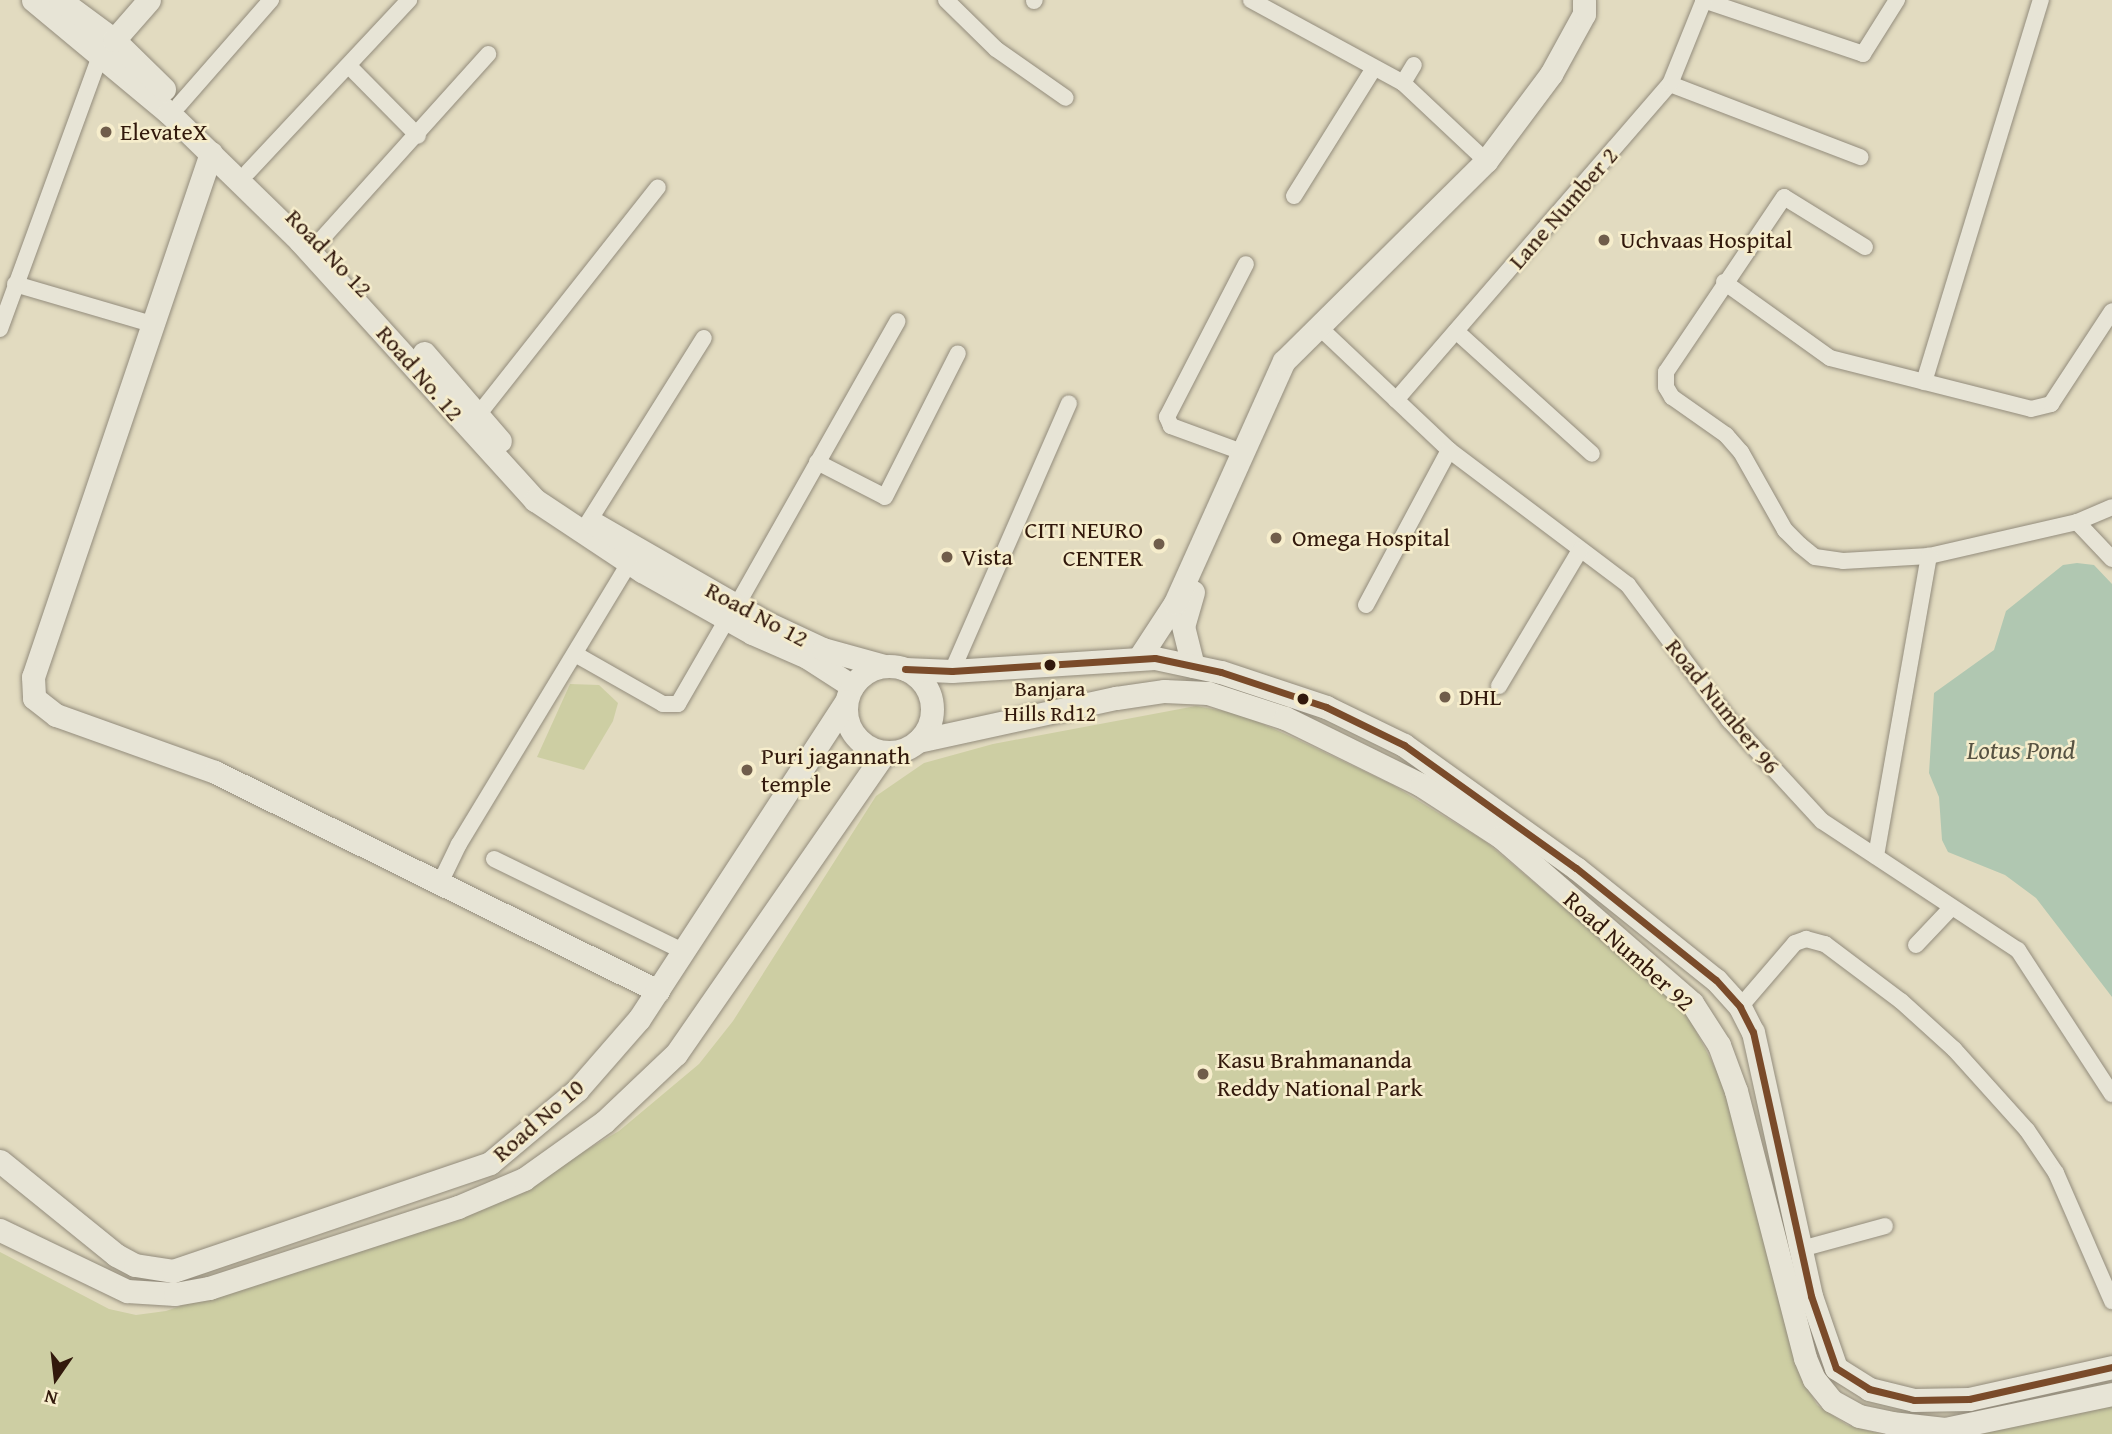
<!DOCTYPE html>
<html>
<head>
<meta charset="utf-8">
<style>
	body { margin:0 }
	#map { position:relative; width:2112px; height:1434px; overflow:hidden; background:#e2dbc0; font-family:"Gentium Book Plus",serif }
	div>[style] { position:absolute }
	.green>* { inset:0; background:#cdcea3 }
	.water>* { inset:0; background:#b0c7b1 }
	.roads { filter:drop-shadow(0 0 2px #938c7c) drop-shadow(0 0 2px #938c7c) }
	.street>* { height:16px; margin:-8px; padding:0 8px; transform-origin:8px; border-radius:8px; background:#e7e4d6 }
	.secondary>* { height:23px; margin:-11.5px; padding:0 11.5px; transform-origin:11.5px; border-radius:11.5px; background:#e7e4d6 }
	.secondary>.ring { margin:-11.5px; padding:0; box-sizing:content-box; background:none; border:23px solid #e7e4d6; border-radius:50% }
	.bus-1>* { height:7px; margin:-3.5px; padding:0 3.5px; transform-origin:3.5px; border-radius:3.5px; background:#7a4b2a }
	.dots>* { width:19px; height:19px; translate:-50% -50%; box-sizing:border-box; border:4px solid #f6edcc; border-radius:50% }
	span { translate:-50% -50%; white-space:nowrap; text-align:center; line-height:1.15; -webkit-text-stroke:5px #f6edcc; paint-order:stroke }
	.bus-label { font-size:22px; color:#32190c }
	.poi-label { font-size:24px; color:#32190c }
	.left { translate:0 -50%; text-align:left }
	.right { translate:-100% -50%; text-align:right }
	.street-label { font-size:24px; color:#32190c }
	.water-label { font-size:26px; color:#575343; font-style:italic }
	.north { position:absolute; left:21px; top:1343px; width:70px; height:70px; -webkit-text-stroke:5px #f6edcc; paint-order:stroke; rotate:194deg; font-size:19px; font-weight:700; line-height:28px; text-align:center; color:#32190c }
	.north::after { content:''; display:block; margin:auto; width:24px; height:32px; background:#32190c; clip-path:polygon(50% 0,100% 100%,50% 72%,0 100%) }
</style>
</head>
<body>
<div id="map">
	<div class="green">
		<i style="clip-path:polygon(570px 684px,599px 685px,618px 703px,613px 721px,584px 770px,537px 757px)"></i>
		<i style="clip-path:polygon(1196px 706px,1240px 714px,1294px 738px,1391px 784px,1486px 842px,1685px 1010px,1723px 1083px,1802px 1379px,1817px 1405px,1847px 1425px,1880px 1434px,0 1434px,0 1252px,109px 1309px,136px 1315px,166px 1311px,514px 1192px,619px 1131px,699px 1064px,733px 1021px,876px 796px,924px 763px,993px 744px)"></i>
		<i style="clip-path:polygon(2112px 1404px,2112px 1434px,1974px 1434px)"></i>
	</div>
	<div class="water">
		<i style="clip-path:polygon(2077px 563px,2094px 565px,2112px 584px,2112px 997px,2036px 898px,2005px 875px,1948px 852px,1942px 840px,1939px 797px,1929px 773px,1934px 693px,1994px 650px,2006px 611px,2063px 565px)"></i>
	</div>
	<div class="roads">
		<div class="street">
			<i style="left:946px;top:0;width:70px;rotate:44.4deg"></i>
			<i style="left:996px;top:49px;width:85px;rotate:35deg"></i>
			<i style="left:1251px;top:0;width:173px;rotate:28.6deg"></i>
			<i style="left:1403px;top:83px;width:114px;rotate:43.2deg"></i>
			<i style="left:1703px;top:0;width:169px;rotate:18.6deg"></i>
			<i style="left:1863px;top:54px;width:64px;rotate:-57.8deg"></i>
			<i style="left:1034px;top:1px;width:1px;rotate:-45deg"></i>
			<i style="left:349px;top:66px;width:98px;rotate:45.4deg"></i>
			<i style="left:1403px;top:83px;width:21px;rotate:-59deg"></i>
			<i style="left:1670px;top:84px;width:204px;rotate:21deg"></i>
			<i style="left:179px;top:105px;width:140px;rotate:-48.8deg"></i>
			<i style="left:248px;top:172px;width:236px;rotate:-46.9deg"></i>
			<i style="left:1294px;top:196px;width:151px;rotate:-58deg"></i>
			<i style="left:319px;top:242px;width:253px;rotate:-48deg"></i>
			<i style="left:1865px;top:247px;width:95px;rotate:-148.3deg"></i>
			<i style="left:1784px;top:197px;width:211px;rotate:124deg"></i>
			<i style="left:1666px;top:372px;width:15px;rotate:90deg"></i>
			<i style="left:1666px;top:387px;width:12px;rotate:59deg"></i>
			<i style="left:1672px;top:397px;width:66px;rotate:35.1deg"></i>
			<i style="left:1726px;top:435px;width:23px;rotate:49deg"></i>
			<i style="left:1741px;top:452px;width:90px;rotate:60.6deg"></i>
			<i style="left:1785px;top:530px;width:21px;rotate:45deg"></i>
			<i style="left:1800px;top:545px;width:19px;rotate:39deg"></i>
			<i style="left:1815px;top:557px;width:28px;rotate:8deg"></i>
			<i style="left:1843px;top:561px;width:86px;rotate:-3.3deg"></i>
			<i style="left:1929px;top:556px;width:152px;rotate:-12.9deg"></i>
			<i style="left:2077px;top:522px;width:38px;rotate:-23deg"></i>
			<i style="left:1724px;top:282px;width:130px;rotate:35.6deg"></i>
			<i style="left:1830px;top:358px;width:207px;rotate:14.2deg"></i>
			<i style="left:2031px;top:409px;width:21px;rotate:-14deg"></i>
			<i style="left:2051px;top:404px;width:111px;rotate:-56.7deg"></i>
			<i style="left:15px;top:284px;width:146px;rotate:16.3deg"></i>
			<i style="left:1318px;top:326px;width:180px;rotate:43.4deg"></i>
			<i style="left:1449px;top:450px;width:224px;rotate:37deg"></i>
			<i style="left:1628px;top:585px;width:169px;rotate:53.2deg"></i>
			<i style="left:1729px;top:720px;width:137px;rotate:47.4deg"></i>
			<i style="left:1822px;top:821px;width:235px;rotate:33.4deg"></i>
			<i style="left:2018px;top:950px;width:172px;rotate:56.9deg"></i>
			<i style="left:0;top:329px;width:294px;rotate:-69.9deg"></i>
			<i style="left:1456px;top:331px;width:183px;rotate:42.1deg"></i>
			<i style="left:1924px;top:382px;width:400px;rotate:-73deg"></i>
			<i style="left:1396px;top:400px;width:418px;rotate:-49.1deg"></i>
			<i style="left:1670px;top:84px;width:91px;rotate:-68deg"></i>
			<i style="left:478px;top:415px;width:290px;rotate:-51.7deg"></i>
			<i style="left:1242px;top:452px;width:76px;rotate:-159.9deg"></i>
			<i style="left:1171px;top:426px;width:10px;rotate:-114deg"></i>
			<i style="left:1167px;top:417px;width:172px;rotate:-62.7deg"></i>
			<i style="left:817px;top:462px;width:76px;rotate:27.2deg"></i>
			<i style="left:885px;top:497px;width:161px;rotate:-63.1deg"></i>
			<i style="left:589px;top:521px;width:216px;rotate:-57.9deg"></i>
			<i style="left:2077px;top:522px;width:51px;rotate:46.6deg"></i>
			<i style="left:737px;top:605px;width:326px;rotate:-60.5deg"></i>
			<i style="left:1366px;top:605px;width:176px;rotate:-61.8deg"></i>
			<i style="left:575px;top:654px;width:101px;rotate:29.6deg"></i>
			<i style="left:663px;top:704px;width:15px"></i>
			<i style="left:678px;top:704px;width:98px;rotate:-60deg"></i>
			<i style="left:952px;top:671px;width:292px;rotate:-66.4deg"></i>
			<i style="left:1499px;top:686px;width:158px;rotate:-59.2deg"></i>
			<i style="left:1876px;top:856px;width:305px;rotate:-80deg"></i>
			<i style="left:494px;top:859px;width:210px;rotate:26deg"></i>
			<i style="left:441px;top:881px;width:41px;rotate:-64.1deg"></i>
			<i style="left:459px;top:844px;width:328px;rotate:-58.8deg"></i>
			<i style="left:1916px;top:945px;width:52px;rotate:-46.5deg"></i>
			<i style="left:1740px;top:1007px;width:84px;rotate:-49.3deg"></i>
			<i style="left:1795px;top:943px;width:12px;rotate:-20deg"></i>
			<i style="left:1806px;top:939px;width:20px;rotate:15deg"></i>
			<i style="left:1825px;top:944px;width:95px;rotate:36.9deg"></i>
			<i style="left:1901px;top:1001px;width:72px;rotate:42.2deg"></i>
			<i style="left:1954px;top:1049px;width:109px;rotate:48deg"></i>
			<i style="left:2027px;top:1130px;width:52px;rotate:56deg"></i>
			<i style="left:2056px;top:1173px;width:140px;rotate:66.4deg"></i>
			<i style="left:1801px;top:1249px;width:87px;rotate:-15.3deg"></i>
		</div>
		<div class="secondary">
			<i style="left:33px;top:0;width:177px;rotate:39.7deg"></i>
			<i style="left:169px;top:113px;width:183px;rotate:44.3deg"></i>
			<i style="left:300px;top:241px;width:350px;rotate:47.8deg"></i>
			<i style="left:535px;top:500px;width:128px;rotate:33.6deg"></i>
			<i style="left:642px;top:571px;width:126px;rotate:29.4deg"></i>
			<i style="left:752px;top:633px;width:60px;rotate:23.6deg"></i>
			<i style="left:807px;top:657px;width:54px;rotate:32.8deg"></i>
			<i style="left:60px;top:0;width:67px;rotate:36.5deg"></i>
			<i style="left:114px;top:40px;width:70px;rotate:44.4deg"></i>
			<i style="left:114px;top:40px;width:53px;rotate:-48.8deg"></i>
			<i style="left:211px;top:153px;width:553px;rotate:108.76deg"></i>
			<i style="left:33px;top:677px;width:21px;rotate:87deg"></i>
			<i style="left:34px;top:698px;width:28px;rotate:38deg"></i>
			<i style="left:56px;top:715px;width:169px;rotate:19.7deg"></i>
			<i style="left:215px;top:772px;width:494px;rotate:26.3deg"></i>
			<i style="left:424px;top:353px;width:116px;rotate:49.2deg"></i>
			<i style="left:593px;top:523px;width:201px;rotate:29.9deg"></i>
			<i style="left:767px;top:623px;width:62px;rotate:24.9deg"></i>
			<i style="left:823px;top:649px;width:63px;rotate:15.6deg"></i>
			<i style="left:1193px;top:592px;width:35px;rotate:106deg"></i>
			<i style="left:1183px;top:626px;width:41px;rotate:76deg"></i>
			<i style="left:1139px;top:658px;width:66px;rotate:-56.8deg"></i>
			<i style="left:1175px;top:603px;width:265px;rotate:-65.8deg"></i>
			<i style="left:1284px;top:361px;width:284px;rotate:-44.7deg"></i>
			<i style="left:1486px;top:161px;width:109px;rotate:-53.2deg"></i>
			<i style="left:1551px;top:74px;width:68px;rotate:-61.2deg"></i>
			<i style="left:1584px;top:14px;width:14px;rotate:-90deg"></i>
			<i class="ring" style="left:846px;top:666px;width:63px;height:63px"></i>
			<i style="left:905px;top:669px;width:47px;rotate:2.4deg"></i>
			<i style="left:952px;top:671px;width:203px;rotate:-3.7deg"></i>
			<i style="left:1155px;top:658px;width:67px;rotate:12deg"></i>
			<i style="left:1221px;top:672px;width:111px;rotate:18.4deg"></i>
			<i style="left:1326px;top:707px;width:87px;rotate:26deg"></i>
			<i style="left:1404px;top:745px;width:211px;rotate:35.6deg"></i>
			<i style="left:1576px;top:868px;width:179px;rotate:38.7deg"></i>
			<i style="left:1716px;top:980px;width:36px;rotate:48deg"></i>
			<i style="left:1740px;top:1007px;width:28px;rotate:63deg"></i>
			<i style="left:1753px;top:1032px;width:270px;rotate:77.6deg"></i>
			<i style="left:1811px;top:1296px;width:76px;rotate:70.9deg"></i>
			<i style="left:1836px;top:1368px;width:39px;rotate:32deg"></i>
			<i style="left:1869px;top:1389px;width:46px;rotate:13.7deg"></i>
			<i style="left:1914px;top:1400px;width:55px;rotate:-1deg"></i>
			<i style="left:1969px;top:1399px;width:147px;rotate:-12.6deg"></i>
			<i style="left:918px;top:741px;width:203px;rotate:-12.3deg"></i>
			<i style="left:1116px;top:698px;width:49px;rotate:-8.3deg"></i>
			<i style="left:1164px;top:691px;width:44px;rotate:2.6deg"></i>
			<i style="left:1208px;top:693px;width:81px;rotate:18deg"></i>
			<i style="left:1285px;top:718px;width:152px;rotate:26.2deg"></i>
			<i style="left:1421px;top:785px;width:95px;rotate:33deg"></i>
			<i style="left:1501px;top:837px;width:253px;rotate:41deg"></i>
			<i style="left:1692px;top:1003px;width:50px;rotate:57.3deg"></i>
			<i style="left:1719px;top:1045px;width:49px;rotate:69.7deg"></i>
			<i style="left:1736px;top:1091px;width:276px;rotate:75.5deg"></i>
			<i style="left:1805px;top:1358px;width:23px;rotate:67deg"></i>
			<i style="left:1814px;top:1379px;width:28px;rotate:51deg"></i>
			<i style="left:1832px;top:1401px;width:31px;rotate:29deg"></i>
			<i style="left:1859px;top:1416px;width:33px;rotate:12deg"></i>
			<i style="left:1891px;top:1423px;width:54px;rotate:6.3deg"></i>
			<i style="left:1945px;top:1429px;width:171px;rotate:-11.8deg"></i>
			<i style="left:0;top:1161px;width:149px;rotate:39deg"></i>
			<i style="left:116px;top:1255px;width:21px;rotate:28deg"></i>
			<i style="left:135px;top:1265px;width:38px;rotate:9deg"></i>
			<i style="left:173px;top:1271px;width:335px;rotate:-18.8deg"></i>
			<i style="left:490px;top:1163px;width:114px;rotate:-40deg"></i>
			<i style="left:577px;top:1090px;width:94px;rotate:-48.9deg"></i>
			<i style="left:639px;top:1019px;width:379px;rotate:-56.9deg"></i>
			<i style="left:0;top:1230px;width:141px;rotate:25.7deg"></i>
			<i style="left:127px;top:1291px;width:48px;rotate:3.6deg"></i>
			<i style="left:175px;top:1294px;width:35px;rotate:-10deg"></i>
			<i style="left:209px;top:1288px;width:262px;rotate:-18deg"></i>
			<i style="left:458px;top:1207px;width:72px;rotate:-23deg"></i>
			<i style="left:524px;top:1179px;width:98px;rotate:-35.5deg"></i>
			<i style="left:604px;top:1122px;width:99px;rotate:-43.4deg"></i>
			<i style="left:676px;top:1054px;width:367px;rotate:-55.3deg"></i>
		</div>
	</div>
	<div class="bus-1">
		<i style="left:905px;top:669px;width:47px;rotate:2.4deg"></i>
		<i style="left:952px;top:671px;width:203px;rotate:-3.7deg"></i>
		<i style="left:1155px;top:658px;width:67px;rotate:12deg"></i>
		<i style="left:1221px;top:672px;width:111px;rotate:18.4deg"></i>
		<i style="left:1326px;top:707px;width:87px;rotate:26deg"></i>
		<i style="left:1404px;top:745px;width:211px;rotate:35.6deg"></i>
		<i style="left:1576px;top:868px;width:179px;rotate:38.7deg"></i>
		<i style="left:1716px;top:980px;width:36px;rotate:48deg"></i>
		<i style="left:1740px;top:1007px;width:28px;rotate:63deg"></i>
		<i style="left:1753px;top:1032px;width:270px;rotate:77.6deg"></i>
		<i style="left:1811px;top:1296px;width:76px;rotate:70.9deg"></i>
		<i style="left:1836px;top:1368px;width:39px;rotate:32deg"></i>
		<i style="left:1869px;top:1389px;width:46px;rotate:13.7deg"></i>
		<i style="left:1914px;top:1400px;width:55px;rotate:-1deg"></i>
		<i style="left:1969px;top:1399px;width:147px;rotate:-12.6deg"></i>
	</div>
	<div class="dots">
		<i style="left:106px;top:132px;background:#705d4b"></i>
		<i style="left:1604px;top:240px;background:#705d4b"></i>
		<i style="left:1276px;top:538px;background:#705d4b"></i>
		<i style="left:1159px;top:544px;background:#705d4b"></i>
		<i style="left:947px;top:557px;background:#705d4b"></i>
		<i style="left:1050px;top:665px;background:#32190c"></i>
		<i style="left:1445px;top:697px;background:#705d4b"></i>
		<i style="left:1303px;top:699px;background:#32190c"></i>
		<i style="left:747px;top:770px;background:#705d4b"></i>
		<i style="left:1203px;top:1074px;background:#705d4b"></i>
	</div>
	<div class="bus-label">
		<span style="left:1050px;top:701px">Banjara<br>Hills Rd12</span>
	</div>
	<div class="poi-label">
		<span class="left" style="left:120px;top:132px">ElevateX</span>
		<span class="left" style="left:1620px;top:240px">Uchvaas Hospital</span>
		<span class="right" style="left:1143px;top:544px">CITI NEURO<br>CENTER</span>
		<span class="left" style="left:1292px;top:538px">Omega Hospital</span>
		<span class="left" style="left:961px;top:557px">Vista</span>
		<span class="left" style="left:1459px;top:697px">DHL</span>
		<span class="left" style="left:761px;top:770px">Puri jagannath<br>temple</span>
		<span class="left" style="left:1217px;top:1074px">Kasu Brahmananda<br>Reddy National Park</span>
	</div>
	<div class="street-label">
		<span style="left:1563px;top:208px;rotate:-49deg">Lane Number 2</span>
		<span style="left:329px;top:253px;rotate:46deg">Road No 12</span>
		<span style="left:420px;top:373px;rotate:49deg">Road No. 12</span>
		<span style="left:757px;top:614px;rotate:28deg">Road No 12</span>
		<span style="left:1723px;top:706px;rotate:51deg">Road Number 96</span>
		<span style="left:1629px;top:951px;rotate:42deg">Road Number 92</span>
		<span style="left:538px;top:1120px;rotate:-41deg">Road No 10</span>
	</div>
	<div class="water-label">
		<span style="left:2021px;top:750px">Lotus Pond</span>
	</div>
	<div class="north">N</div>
</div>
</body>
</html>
